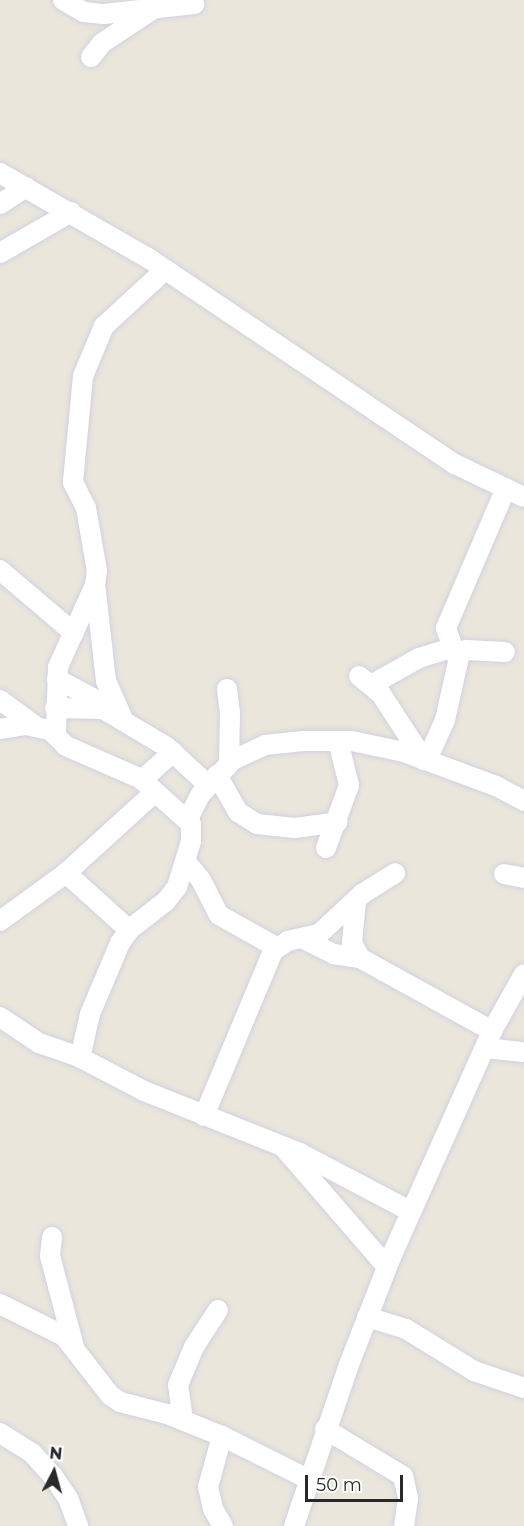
<!DOCTYPE html>
<html>
<head>
<meta charset="utf-8">
<style>
	body { margin:0 }
	#map { position:relative; width:524px; height:1526px; overflow:hidden; background:#eae6db; font-family:Montserrat,sans-serif }
	div>[style] { position:absolute }
	.roads { filter:drop-shadow(0 0 2px #d1d1e1) drop-shadow(0 0 2px #d1d1e1) }
	.minor>* { height:20px; margin:-10px; padding:0 10px; transform-origin:10px; border-radius:10px; background:#fff }
	span { translate:-50% -50%; white-space:nowrap; text-align:center; line-height:1.15; -webkit-text-stroke:4.5px #fff; paint-order:stroke }
	.north { position:absolute; left:24px; top:1442px; width:60px; height:60px; -webkit-text-stroke:4px #fff; paint-order:stroke; rotate:6deg; font-size:16px; font-weight:700; line-height:24px; text-align:center; color:#292929 }
	.north::after { content:''; display:block; margin:auto; width:21px; height:27px; background:#292929; clip-path:polygon(50% 0,100% 100%,50% 72%,0 100%) }
	.scale { position:absolute; left:305px; top:1475px; width:98px; height:27px; box-sizing:border-box; border:3px solid #292929; border-top:0; padding-left:8px; font-size:18px; line-height:21px; white-space:nowrap; color:#292929; -webkit-text-stroke:4px #fff; paint-order:stroke }
</style>
</head>
<body>
<div id="map">
	<div class="roads">
		<div class="minor">
			<i style="left:63px;top:0;width:24px;rotate:30deg"></i>
			<i style="left:84px;top:12px;width:20px;rotate:6deg"></i>
			<i style="left:104px;top:14px;width:91px;rotate:-6.3deg"></i>
			<i style="left:91px;top:57px;width:18px;rotate:-52deg"></i>
			<i style="left:102px;top:43px;width:60px;rotate:-33.4deg"></i>
			<i style="left:0;top:173px;width:171px;rotate:29.9deg"></i>
			<i style="left:148px;top:258px;width:370px;rotate:33.9deg"></i>
			<i style="left:455px;top:464px;width:76px;rotate:25.6deg"></i>
			<i style="left:0;top:204px;width:31px;rotate:-33deg"></i>
			<i style="left:0;top:253px;width:82px;rotate:-30deg"></i>
			<i style="left:0;top:570px;width:97px;rotate:40.4deg"></i>
			<i style="left:95px;top:584px;width:98px;rotate:83.5deg"></i>
			<i style="left:106px;top:681px;width:42px;rotate:65.9deg"></i>
			<i style="left:458px;top:660px;width:34px;rotate:-111deg"></i>
			<i style="left:446px;top:628px;width:152px;rotate:-66.8deg"></i>
			<i style="left:359px;top:676px;width:28px;rotate:39deg"></i>
			<i style="left:381px;top:694px;width:79px;rotate:56.9deg"></i>
			<i style="left:57px;top:679px;width:40px;rotate:28deg"></i>
			<i style="left:92px;top:698px;width:16px;rotate:45deg"></i>
			<i style="left:371px;top:685px;width:55px;rotate:-29.4deg"></i>
			<i style="left:419px;top:658px;width:34px;rotate:-17deg"></i>
			<i style="left:227px;top:689px;width:24px;rotate:83deg"></i>
			<i style="left:230px;top:713px;width:51px;rotate:91.1deg"></i>
			<i style="left:0;top:700px;width:42px;rotate:36.3deg"></i>
			<i style="left:55px;top:708px;width:48px;rotate:1.2deg"></i>
			<i style="left:103px;top:709px;width:74px;rotate:30.7deg"></i>
			<i style="left:167px;top:747px;width:56px;rotate:42.8deg"></i>
			<i style="left:0;top:729px;width:26px;rotate:-9deg"></i>
			<i style="left:26px;top:725px;width:25px;rotate:12deg"></i>
			<i style="left:50px;top:730px;width:23px;rotate:45deg"></i>
			<i style="left:66px;top:746px;width:82px;rotate:23.7deg"></i>
			<i style="left:141px;top:779px;width:67px;rotate:42deg"></i>
			<i style="left:191px;top:824px;width:17px;rotate:90deg"></i>
			<i style="left:191px;top:841px;width:48px;rotate:106.9deg"></i>
			<i style="left:177px;top:887px;width:18px;rotate:128deg"></i>
			<i style="left:166px;top:901px;width:46px;rotate:142.1deg"></i>
			<i style="left:130px;top:929px;width:17px;rotate:126deg"></i>
			<i style="left:120px;top:943px;width:77px;rotate:112.9deg"></i>
			<i style="left:90px;top:1014px;width:45px;rotate:102.8deg"></i>
			<i style="left:56px;top:734px;width:67px;rotate:-88.3deg"></i>
			<i style="left:58px;top:667px;width:90px;rotate:-65.7deg"></i>
			<i style="left:95px;top:585px;width:14px;rotate:-82deg"></i>
			<i style="left:97px;top:571px;width:64px;rotate:-99.9deg"></i>
			<i style="left:86px;top:508px;width:29px;rotate:-117deg"></i>
			<i style="left:73px;top:482px;width:106px;rotate:-84.6deg"></i>
			<i style="left:83px;top:376px;width:54px;rotate:-67.2deg"></i>
			<i style="left:104px;top:326px;width:83px;rotate:-42.6deg"></i>
			<i style="left:427px;top:760px;width:44px;rotate:-65.8deg"></i>
			<i style="left:445px;top:720px;width:69px;rotate:-77.4deg"></i>
			<i style="left:460px;top:653px;width:7px;rotate:-27deg"></i>
			<i style="left:466px;top:650px;width:39px;rotate:3deg"></i>
			<i style="left:217px;top:775px;width:43px;rotate:60.4deg"></i>
			<i style="left:238px;top:812px;width:22px;rotate:32deg"></i>
			<i style="left:257px;top:824px;width:38px;rotate:6deg"></i>
			<i style="left:295px;top:828px;width:43px;rotate:-7.9deg"></i>
			<i style="left:142px;top:780px;width:42px;rotate:-42.1deg"></i>
			<i style="left:188px;top:819px;width:28px;rotate:-63deg"></i>
			<i style="left:201px;top:794px;width:47px;rotate:-46.7deg"></i>
			<i style="left:233px;top:760px;width:35px;rotate:-25deg"></i>
			<i style="left:265px;top:745px;width:38px;rotate:-6deg"></i>
			<i style="left:303px;top:741px;width:49px"></i>
			<i style="left:352px;top:741px;width:53px;rotate:11.9deg"></i>
			<i style="left:404px;top:752px;width:98px;rotate:20.3deg"></i>
			<i style="left:496px;top:786px;width:32px;rotate:28deg"></i>
			<i style="left:326px;top:848px;width:67px;rotate:-69.9deg"></i>
			<i style="left:349px;top:785px;width:45px;rotate:-104deg"></i>
			<i style="left:186px;top:862px;width:23px;rotate:50deg"></i>
			<i style="left:201px;top:880px;width:39px;rotate:63deg"></i>
			<i style="left:219px;top:915px;width:65px;rotate:29.3deg"></i>
			<i style="left:66px;top:873px;width:85px;rotate:42.1deg"></i>
			<i style="left:504px;top:874px;width:20px;rotate:11deg"></i>
			<i style="left:356px;top:900px;width:43px;rotate:95.3deg"></i>
			<i style="left:352px;top:943px;width:17px;rotate:62deg"></i>
			<i style="left:0;top:921px;width:82px;rotate:-36deg"></i>
			<i style="left:66px;top:873px;width:120px;rotate:-42.3deg"></i>
			<i style="left:304px;top:939px;width:34px;rotate:27deg"></i>
			<i style="left:334px;top:954px;width:26px;rotate:9deg"></i>
			<i style="left:360px;top:958px;width:151px;rotate:28.9deg"></i>
			<i style="left:0;top:1017px;width:47px;rotate:33.7deg"></i>
			<i style="left:39px;top:1043px;width:40px;rotate:18.9deg"></i>
			<i style="left:77px;top:1056px;width:76px;rotate:27.6deg"></i>
			<i style="left:144px;top:1091px;width:168px;rotate:21.7deg"></i>
			<i style="left:300px;top:1153px;width:124px;rotate:27.8deg"></i>
			<i style="left:485px;top:1048px;width:39px;rotate:6deg"></i>
			<i style="left:204px;top:1116px;width:179px;rotate:-67.3deg"></i>
			<i style="left:273px;top:951px;width:18px;rotate:-34deg"></i>
			<i style="left:288px;top:941px;width:32px;rotate:-13deg"></i>
			<i style="left:319px;top:934px;width:59px;rotate:-42.9deg"></i>
			<i style="left:362px;top:894px;width:39px;rotate:-32deg"></i>
			<i style="left:284px;top:1148px;width:157px;rotate:49.1deg"></i>
			<i style="left:52px;top:1237px;width:19px;rotate:96deg"></i>
			<i style="left:50px;top:1256px;width:94px;rotate:75.2deg"></i>
			<i style="left:0;top:1304px;width:72px;rotate:26.6deg"></i>
			<i style="left:64px;top:1336px;width:75px;rotate:52.1deg"></i>
			<i style="left:110px;top:1395px;width:12px;rotate:35deg"></i>
			<i style="left:120px;top:1402px;width:49px;rotate:14.3deg"></i>
			<i style="left:167px;top:1414px;width:59px;rotate:21.8deg"></i>
			<i style="left:222px;top:1436px;width:98px;rotate:26.6deg"></i>
			<i style="left:367px;top:1317px;width:41px;rotate:17.1deg"></i>
			<i style="left:406px;top:1329px;width:80px;rotate:31.7deg"></i>
			<i style="left:474px;top:1371px;width:53px;rotate:18.8deg"></i>
			<i style="left:183px;top:1420px;width:35px;rotate:-98deg"></i>
			<i style="left:178px;top:1385px;width:41px;rotate:-67.2deg"></i>
			<i style="left:194px;top:1347px;width:44px;rotate:-57deg"></i>
			<i style="left:325px;top:1429px;width:91px;rotate:31.1deg"></i>
			<i style="left:403px;top:1476px;width:23px;rotate:77deg"></i>
			<i style="left:408px;top:1498px;width:28px;rotate:98deg"></i>
			<i style="left:0;top:1433px;width:38px;rotate:32deg"></i>
			<i style="left:32px;top:1453px;width:31px;rotate:48deg"></i>
			<i style="left:53px;top:1476px;width:27px;rotate:56deg"></i>
			<i style="left:68px;top:1498px;width:30px;rotate:70deg"></i>
			<i style="left:222px;top:1436px;width:53px;rotate:105.4deg"></i>
			<i style="left:208px;top:1487px;width:23px;rotate:77deg"></i>
			<i style="left:213px;top:1509px;width:20px;rotate:60deg"></i>
			<i style="left:294px;top:1526px;width:168px;rotate:-71.2deg"></i>
			<i style="left:348px;top:1367px;width:118px;rotate:-68.6deg"></i>
			<i style="left:391px;top:1257px;width:248px;rotate:-65.9deg"></i>
			<i style="left:492px;top:1031px;width:65px;rotate:-60.7deg"></i>
		</div>
	</div>
	<div class="north">N</div>
	<div class="scale">50 m</div>
</div>
</body>
</html>
